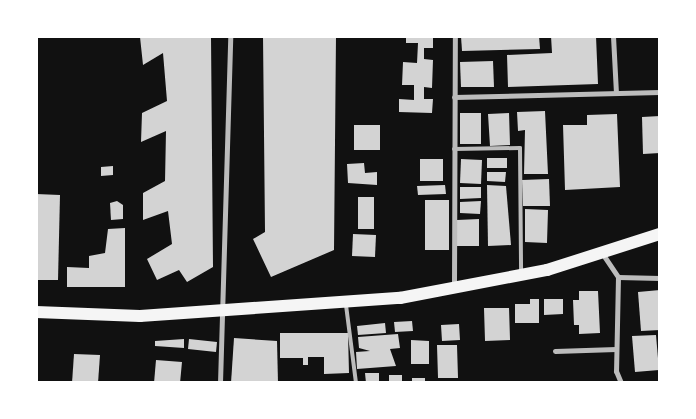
<!DOCTYPE html>
<html>
<head>
<meta charset="utf-8">
<style>
	body { margin:0 }
	#map { position:relative; width:696px; height:419px; overflow:hidden; background:#111; font-family:"Roboto Condensed",sans-serif }
	div>[style] { position:absolute }
	.building>* { inset:0; background:#d3d3d3 }
	.service>* { height:4px; margin:-2px; padding:0 2px; transform-origin:2px; border-radius:2px; background:#bcbcbc }
	.minor>* { height:5px; margin:-2.5px; padding:0 2.5px; transform-origin:2.5px; border-radius:2.5px; background:#bcbcbc }
	.primary>* { height:12px; margin:-6px; padding:0 6px; transform-origin:6px; border-radius:6px; background:#f5f5f5 }
	span { translate:-50% -50%; white-space:nowrap; text-align:center; line-height:1.15; -webkit-text-stroke:4px #fff; paint-order:stroke }
	.frame { position:absolute; inset:0; border:38px solid #fff; pointer-events:none }
</style>
</head>
<body>
<div id="map">
	<div class="building">
		<i style="clip-path:polygon(211px 36px,213px 267px,187px 282px,179px 270px,157px 280px,147px 259px,172px 244px,168px 211px,143px 220px,143px 193px,165px 181px,166px 131px,141px 142px,142px 113px,167px 101px,163px 53px,143px 65px,140px 37px)"></i>
		<i style="clip-path:polygon(263px 36px,336px 36px,334px 250px,271px 277px,253px 239px,265px 232px)"></i>
		<i style="clip-path:polygon(406px 36px,433px 36px,433px 48px,424px 48px,424px 59px,433px 60px,432px 88px,424px 87px,424px 99px,433px 99px,432px 113px,399px 112px,399px 99px,414px 100px,414px 85px,402px 85px,403px 62px,417px 63px,418px 43px,406px 43px)"></i>
		<i style="clip-path:polygon(461px 36px,539px 36px,540px 49px,462px 51px)"></i>
		<i style="clip-path:polygon(551px 36px,596px 36px,598px 84px,508px 87px,507px 55px,552px 53px)"></i>
		<i style="clip-path:polygon(493px 61px,494px 87px,461px 87px,460px 62px)"></i>
		<i style="clip-path:polygon(545px 111px,548px 174px,524px 174px,525px 130px,518px 131px,517px 112px)"></i>
		<i style="clip-path:polygon(460px 113px,481px 113px,481px 144px,460px 144px)"></i>
		<i style="clip-path:polygon(509px 113px,510px 145px,490px 146px,488px 114px)"></i>
		<i style="clip-path:polygon(617px 114px,620px 187px,565px 190px,563px 125px,587px 125px,587px 115px)"></i>
		<i style="clip-path:polygon(660px 116px,660px 153px,643px 154px,642px 117px)"></i>
		<i style="clip-path:polygon(354px 125px,380px 125px,380px 150px,354px 150px)"></i>
		<i style="clip-path:polygon(487px 158px,507px 158px,507px 168px,487px 168px)"></i>
		<i style="clip-path:polygon(420px 159px,443px 159px,443px 181px,420px 181px)"></i>
		<i style="clip-path:polygon(461px 159px,482px 160px,481px 184px,460px 183px)"></i>
		<i style="clip-path:polygon(364px 163px,365px 173px,377px 172px,377px 185px,348px 183px,347px 164px)"></i>
		<i style="clip-path:polygon(113px 166px,113px 175px,101px 176px,101px 167px)"></i>
		<i style="clip-path:polygon(487px 172px,506px 172px,505px 182px,487px 181px)"></i>
		<i style="clip-path:polygon(549px 179px,550px 206px,523px 206px,522px 180px)"></i>
		<i style="clip-path:polygon(445px 185px,446px 194px,418px 195px,417px 186px)"></i>
		<i style="clip-path:polygon(487px 185px,506px 186px,511px 245px,488px 246px)"></i>
		<i style="clip-path:polygon(460px 187px,481px 187px,481px 198px,460px 199px)"></i>
		<i style="clip-path:polygon(36px 194px,60px 195px,58px 280px,36px 280px)"></i>
		<i style="clip-path:polygon(358px 197px,374px 197px,374px 229px,358px 229px)"></i>
		<i style="clip-path:polygon(425px 200px,449px 200px,449px 250px,425px 250px)"></i>
		<i style="clip-path:polygon(117px 201px,123px 205px,123px 219px,111px 220px,110px 203px)"></i>
		<i style="clip-path:polygon(481px 201px,480px 214px,460px 213px,460px 202px)"></i>
		<i style="clip-path:polygon(525px 209px,548px 210px,547px 243px,525px 242px)"></i>
		<i style="clip-path:polygon(479px 219px,479px 246px,457px 246px,457px 220px)"></i>
		<i style="clip-path:polygon(125px 228px,125px 287px,67px 287px,67px 267px,89px 268px,89px 256px,105px 253px,108px 229px)"></i>
		<i style="clip-path:polygon(353px 234px,376px 235px,375px 257px,352px 256px)"></i>
		<i style="clip-path:polygon(660px 290px,660px 330px,641px 331px,638px 292px)"></i>
		<i style="clip-path:polygon(579px 291px,598px 291px,600px 333px,579px 334px,579px 325px,574px 325px,573px 300px,579px 300px)"></i>
		<i style="clip-path:polygon(530px 299px,539px 299px,539px 323px,515px 323px,515px 304px,530px 304px)"></i>
		<i style="clip-path:polygon(544px 299px,563px 299px,563px 314px,544px 315px)"></i>
		<i style="clip-path:polygon(484px 308px,509px 308px,510px 340px,485px 341px)"></i>
		<i style="clip-path:polygon(412px 321px,413px 331px,395px 332px,394px 322px)"></i>
		<i style="clip-path:polygon(385px 323px,386px 333px,358px 335px,357px 326px)"></i>
		<i style="clip-path:polygon(459px 324px,460px 340px,442px 341px,441px 325px)"></i>
		<i style="clip-path:polygon(280px 333px,348px 333px,349px 373px,324px 374px,324px 357px,308px 357px,308px 365px,303px 365px,303px 358px,280px 358px)"></i>
		<i style="clip-path:polygon(398px 334px,400px 348px,390px 349px,396px 366px,357px 369px,356px 352px,370px 351px,359px 348px,358px 337px)"></i>
		<i style="clip-path:polygon(656px 335px,659px 370px,635px 372px,632px 336px)"></i>
		<i style="clip-path:polygon(234px 338px,277px 341px,278px 383px,231px 383px)"></i>
		<i style="clip-path:polygon(184px 339px,184px 348px,155px 346px,155px 341px)"></i>
		<i style="clip-path:polygon(189px 339px,217px 342px,216px 352px,188px 349px)"></i>
		<i style="clip-path:polygon(411px 340px,429px 341px,429px 364px,411px 364px)"></i>
		<i style="clip-path:polygon(437px 345px,457px 345px,458px 378px,438px 378px)"></i>
		<i style="clip-path:polygon(74px 354px,100px 355px,98px 383px,72px 383px)"></i>
		<i style="clip-path:polygon(156px 360px,182px 362px,180px 383px,154px 383px)"></i>
		<i style="clip-path:polygon(365px 373px,379px 373px,379px 383px,366px 383px)"></i>
		<i style="clip-path:polygon(389px 375px,402px 375px,402px 383px,389px 383px)"></i>
		<i style="clip-path:polygon(412px 378px,425px 378px,425px 383px,412px 383px)"></i>
	</div>
	<div class="service">
		<i style="left:454px;top:149px;width:66px;rotate:-0.9deg"></i>
		<i style="left:520px;top:148px;width:126px;rotate:89.5deg"></i>
		<i style="left:346px;top:305px;width:79px;rotate:82.7deg"></i>
	</div>
	<div class="minor">
		<i style="left:613px;top:36px;width:57px;rotate:87deg"></i>
		<i style="left:454px;top:97px;width:206px;rotate:-1.4deg"></i>
		<i style="left:602px;top:253px;width:29px;rotate:56deg"></i>
		<i style="left:618px;top:277px;width:42px;rotate:1.4deg"></i>
		<i style="left:618px;top:277px;width:94px;rotate:91.2deg"></i>
		<i style="left:616px;top:371px;width:13px;rotate:67deg"></i>
		<i style="left:454px;top:286px;width:250px;rotate:-89.8deg"></i>
		<i style="left:555px;top:351px;width:61px;rotate:-1.9deg"></i>
		<i style="left:220px;top:383px;width:347px;rotate:-88.3deg"></i>
	</div>
	<div class="primary">
		<i style="left:36px;top:312px;width:104px;rotate:2.2deg"></i>
		<i style="left:140px;top:316px;width:261px;rotate:-4deg"></i>
		<i style="left:400px;top:298px;width:150px;rotate:-10.8deg"></i>
		<i style="left:547px;top:270px;width:119px;rotate:-17.7deg"></i>
	</div>
	<div class="frame"></div>
</div>
</body>
</html>
